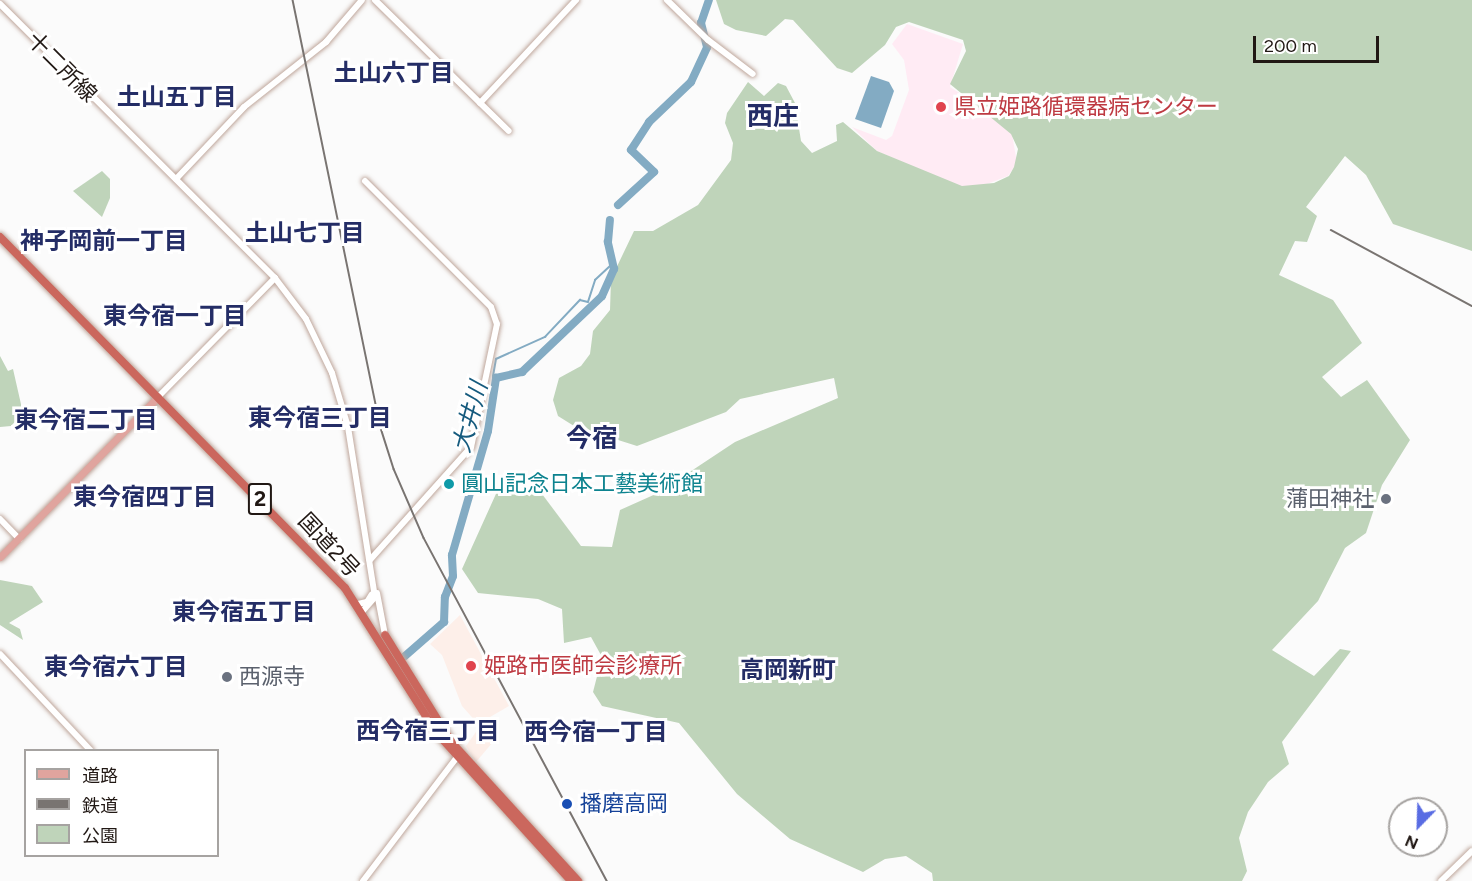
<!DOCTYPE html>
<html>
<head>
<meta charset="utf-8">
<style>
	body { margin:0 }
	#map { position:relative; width:1472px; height:881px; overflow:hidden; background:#fbfbfb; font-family:Figtree,"Noto Sans JP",sans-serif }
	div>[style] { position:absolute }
	.built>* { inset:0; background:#fdefe9 }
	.medical>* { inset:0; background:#ffebf4 }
	.green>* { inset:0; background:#bfd4ba }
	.water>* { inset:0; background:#83abc3 }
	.stream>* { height:1.5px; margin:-0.75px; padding:0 0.75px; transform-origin:0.75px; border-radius:0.75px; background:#83abc3 }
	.river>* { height:8px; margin:-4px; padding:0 4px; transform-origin:4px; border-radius:4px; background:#83abc3 }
	.roads { filter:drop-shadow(0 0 2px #bfa79c) drop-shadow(0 0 2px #bfa79c) }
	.secondary>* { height:6px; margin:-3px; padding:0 3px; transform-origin:3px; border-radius:3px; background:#fff }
	.primary>* { height:7px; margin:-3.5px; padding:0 3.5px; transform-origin:3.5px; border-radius:3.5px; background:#e0a49e }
	.highway>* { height:8px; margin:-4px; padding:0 4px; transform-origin:4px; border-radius:4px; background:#cb675d }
	.rail>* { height:1.5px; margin:-0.75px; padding:0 0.75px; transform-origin:0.75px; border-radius:0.75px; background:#797471 }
	.dots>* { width:16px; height:16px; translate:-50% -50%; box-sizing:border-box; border:3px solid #fff; border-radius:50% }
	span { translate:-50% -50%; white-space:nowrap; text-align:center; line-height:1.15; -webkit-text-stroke:6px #fff; paint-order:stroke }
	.shield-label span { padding:2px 4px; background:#fff; border:2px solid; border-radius:4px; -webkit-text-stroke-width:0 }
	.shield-label { font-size:21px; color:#211814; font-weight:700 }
	.street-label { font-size:22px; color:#211814 }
	.health-label { font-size:22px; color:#be3a42 }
	.left { translate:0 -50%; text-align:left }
	.culture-label { font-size:22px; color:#0d838f }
	.worship-label { font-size:22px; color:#5b616d }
	.right { translate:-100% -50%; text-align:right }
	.transit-label { font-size:22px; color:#164399 }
	.neighbourhood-label { font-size:24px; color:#242d66; font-weight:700 }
	.water-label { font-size:24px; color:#165b7e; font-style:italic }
	.quarter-label { font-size:26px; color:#242d66; font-weight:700 }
	.legend { position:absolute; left:24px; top:749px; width:195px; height:108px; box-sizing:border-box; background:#fff; border:2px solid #a6a3a1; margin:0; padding:8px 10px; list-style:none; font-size:18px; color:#211814 }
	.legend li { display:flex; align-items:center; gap:12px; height:30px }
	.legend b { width:30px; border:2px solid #a6a3a1 }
	.north { position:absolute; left:1388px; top:797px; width:60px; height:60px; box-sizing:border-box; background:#fff; border:2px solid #a6a3a1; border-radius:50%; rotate:203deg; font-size:16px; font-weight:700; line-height:24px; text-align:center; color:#211814 }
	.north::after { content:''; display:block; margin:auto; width:21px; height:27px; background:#596ce3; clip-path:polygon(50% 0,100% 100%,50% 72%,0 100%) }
	.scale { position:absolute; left:1253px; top:36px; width:126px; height:27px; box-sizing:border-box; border:3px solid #211814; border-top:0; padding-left:8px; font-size:18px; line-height:21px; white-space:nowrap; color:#211814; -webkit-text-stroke:4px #fff; paint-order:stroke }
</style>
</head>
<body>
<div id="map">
	<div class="built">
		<i style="clip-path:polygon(460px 615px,509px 706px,478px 724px,462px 706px,442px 655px,430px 644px)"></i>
		<i style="clip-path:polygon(478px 729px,493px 742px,476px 762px,466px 746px)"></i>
	</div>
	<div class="medical">
		<i style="clip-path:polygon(907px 24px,963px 44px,950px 87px,994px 115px,1012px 134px,1017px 163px,1008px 176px,979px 187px,961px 187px,877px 151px,852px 127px,886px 140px,892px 136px,909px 90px,904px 60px,892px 44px)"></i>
	</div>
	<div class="green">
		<i style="clip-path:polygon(716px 0,1472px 0,1472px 251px,1393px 224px,1366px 175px,1345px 156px,1306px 207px,1317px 216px,1307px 242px,1295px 241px,1279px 275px,1333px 300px,1362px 343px,1322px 377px,1341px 397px,1367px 380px,1410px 440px,1382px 485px,1366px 533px,1345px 548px,1318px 601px,1272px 650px,1314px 676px,1340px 649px,1351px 651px,1282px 742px,1289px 764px,1268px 782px,1248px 812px,1239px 838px,1247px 871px,1242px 881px,933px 881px,932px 873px,906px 856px,885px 859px,863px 872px,790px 839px,737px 794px,679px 723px,602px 706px,593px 692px,602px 657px,591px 637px,564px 643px,562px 609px,538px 599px,478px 593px,462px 569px,500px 485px,518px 490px,536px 486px,581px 546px,612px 547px,620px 510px,658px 493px,735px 442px,838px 398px,834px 378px,740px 399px,726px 412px,637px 446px,574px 426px,558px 416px,553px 400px,559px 378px,581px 366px,590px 354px,593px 331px,610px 310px,611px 279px,634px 231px,653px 231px,698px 205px,731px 160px,733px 143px,725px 123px,727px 113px,748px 82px,764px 96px,778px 83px,786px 86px,795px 103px,801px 141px,812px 153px,837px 141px,836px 125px,843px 122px,877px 151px,962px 186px,994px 183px,1009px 176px,1014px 167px,1018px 149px,1011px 134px,950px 84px,966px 51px,963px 40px,909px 22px,896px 27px,885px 45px,852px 73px,837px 68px,793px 20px,785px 19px,766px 36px,736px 30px,724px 24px)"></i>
		<i style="clip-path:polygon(102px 171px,110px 179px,110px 198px,102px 217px,73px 191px)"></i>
		<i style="clip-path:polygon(0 356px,8px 371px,13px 369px,23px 413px,11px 426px,0 427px)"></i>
		<i style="clip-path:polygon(0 580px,32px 586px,43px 602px,9px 623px,20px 629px,23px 640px,0 625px)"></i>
	</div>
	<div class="water">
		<i style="clip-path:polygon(871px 76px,889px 82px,894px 91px,881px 128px,855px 119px)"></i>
	</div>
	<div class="stream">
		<i style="left:493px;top:376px;width:17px;rotate:-80deg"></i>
		<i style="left:496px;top:359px;width:54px;rotate:-24.2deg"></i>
		<i style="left:545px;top:337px;width:51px;rotate:-46.6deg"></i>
		<i style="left:580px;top:300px;width:8px;rotate:14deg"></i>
		<i style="left:588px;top:302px;width:23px;rotate:-72deg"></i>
		<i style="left:595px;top:280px;width:23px;rotate:-43deg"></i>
	</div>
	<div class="river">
		<i style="left:618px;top:205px;width:49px;rotate:-42.5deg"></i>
		<i style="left:654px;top:172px;width:32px;rotate:-136deg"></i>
		<i style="left:631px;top:150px;width:33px;rotate:-57deg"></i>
		<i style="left:649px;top:122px;width:58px;rotate:-43.6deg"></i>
		<i style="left:691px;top:82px;width:38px;rotate:-65deg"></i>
		<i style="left:707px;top:47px;width:25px;rotate:-104deg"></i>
		<i style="left:701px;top:23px;width:24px;rotate:-71deg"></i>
		<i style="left:405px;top:656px;width:52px;rotate:-41.1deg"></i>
		<i style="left:444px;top:622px;width:25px;rotate:-88deg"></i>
		<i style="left:445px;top:597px;width:22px;rotate:-69deg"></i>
		<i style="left:453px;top:576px;width:21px;rotate:-93deg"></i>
		<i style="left:452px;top:555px;width:129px;rotate:-73.8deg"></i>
		<i style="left:488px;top:431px;width:54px;rotate:-81.4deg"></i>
		<i style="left:496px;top:378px;width:27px;rotate:-13deg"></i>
		<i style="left:522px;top:372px;width:110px;rotate:-43.5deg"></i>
		<i style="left:602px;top:296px;width:30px;rotate:-66deg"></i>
		<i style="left:614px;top:269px;width:28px;rotate:-103deg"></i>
		<i style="left:608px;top:242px;width:22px;rotate:-85deg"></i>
	</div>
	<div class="roads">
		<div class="secondary">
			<i style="left:375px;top:0;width:187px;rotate:44.4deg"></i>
			<i style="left:667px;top:0;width:57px;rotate:44.3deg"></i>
			<i style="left:708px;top:40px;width:56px;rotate:37.1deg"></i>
			<i style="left:0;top:4px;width:388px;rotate:44.9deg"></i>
			<i style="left:275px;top:278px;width:51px;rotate:52.9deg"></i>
			<i style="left:306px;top:319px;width:60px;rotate:64.3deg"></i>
			<i style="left:332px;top:373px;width:56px;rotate:73.5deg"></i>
			<i style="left:348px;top:427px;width:172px;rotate:81deg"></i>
			<i style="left:375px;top:597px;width:18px;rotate:131deg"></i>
			<i style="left:480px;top:103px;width:141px;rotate:-47deg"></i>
			<i style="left:176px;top:179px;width:99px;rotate:-46.6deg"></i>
			<i style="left:244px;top:107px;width:105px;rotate:-38.4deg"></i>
			<i style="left:326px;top:42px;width:55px;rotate:-49.4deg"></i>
			<i style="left:365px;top:181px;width:178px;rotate:45deg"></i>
			<i style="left:491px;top:307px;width:18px;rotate:71deg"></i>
			<i style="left:497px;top:324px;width:126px;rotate:101.9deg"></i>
			<i style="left:471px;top:447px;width:152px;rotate:131.8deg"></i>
			<i style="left:158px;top:397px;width:167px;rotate:-45.5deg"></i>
			<i style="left:0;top:519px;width:28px;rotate:46deg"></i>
			<i style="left:377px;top:593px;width:43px;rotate:79.2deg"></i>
			<i style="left:358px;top:604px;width:9px;rotate:-13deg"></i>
			<i style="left:367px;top:602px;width:9px;rotate:-58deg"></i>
			<i style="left:0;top:654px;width:132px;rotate:46.8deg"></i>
			<i style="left:363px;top:881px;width:161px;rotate:-52.8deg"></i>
			<i style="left:1441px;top:881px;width:43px;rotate:-44.1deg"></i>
		</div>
		<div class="primary">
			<i style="left:0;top:557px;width:225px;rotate:-45.4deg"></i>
		</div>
		<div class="highway">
			<i style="left:0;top:237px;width:492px;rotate:45.5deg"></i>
			<i style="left:345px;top:588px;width:170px;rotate:57.7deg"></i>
			<i style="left:436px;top:732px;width:201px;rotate:47.8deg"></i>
			<i style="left:385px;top:635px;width:127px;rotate:58.2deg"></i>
			<i style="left:452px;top:743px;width:187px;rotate:47.6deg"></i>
		</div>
	</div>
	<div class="rail">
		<i style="left:293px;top:0;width:437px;rotate:78.4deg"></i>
		<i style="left:381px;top:428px;width:43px;rotate:72.4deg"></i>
		<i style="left:394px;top:469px;width:75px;rotate:66.5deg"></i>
		<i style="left:424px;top:538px;width:389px;rotate:61.9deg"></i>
		<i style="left:1331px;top:230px;width:160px;rotate:28.3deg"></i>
	</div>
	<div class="dots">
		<i style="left:941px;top:107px;background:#e0444e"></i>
		<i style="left:449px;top:484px;background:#0f9aa8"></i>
		<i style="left:1386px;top:499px;background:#6b7280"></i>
		<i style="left:471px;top:666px;background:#e0444e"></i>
		<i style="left:227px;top:677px;background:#6b7280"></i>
		<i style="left:567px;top:804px;background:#1a4fb4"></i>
	</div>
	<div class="shield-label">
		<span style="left:260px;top:499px">2</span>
	</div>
	<div class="street-label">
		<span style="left:62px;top:67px;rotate:45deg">十二所線</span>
		<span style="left:329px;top:545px;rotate:47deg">国道2号</span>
	</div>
	<div class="health-label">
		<span class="left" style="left:954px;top:107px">県立姫路循環器病センター</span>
		<span class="left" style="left:484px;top:666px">姫路市医師会診療所</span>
	</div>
	<div class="culture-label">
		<span class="left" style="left:461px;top:484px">圓山記念日本工藝美術館</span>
	</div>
	<div class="worship-label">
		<span class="right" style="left:1374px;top:499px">蒲田神社</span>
		<span class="left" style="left:239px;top:677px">西源寺</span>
	</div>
	<div class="transit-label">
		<span class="left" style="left:580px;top:804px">播磨高岡</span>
	</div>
	<div class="neighbourhood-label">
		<span style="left:394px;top:73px">土山六丁目</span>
		<span style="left:177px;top:97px">土山五丁目</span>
		<span style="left:305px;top:233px">土山七丁目</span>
		<span style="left:104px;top:241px">神子岡前一丁目</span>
		<span style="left:175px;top:316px">東今宿一丁目</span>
		<span style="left:320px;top:418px">東今宿三丁目</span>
		<span style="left:86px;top:420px">東今宿二丁目</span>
		<span style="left:145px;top:497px">東今宿四丁目</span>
		<span style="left:244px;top:612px">東今宿五丁目</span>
		<span style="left:116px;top:667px">東今宿六丁目</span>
		<span style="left:788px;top:670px">高岡新町</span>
		<span style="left:428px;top:731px">西今宿三丁目</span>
		<span style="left:596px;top:732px">西今宿一丁目</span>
	</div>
	<div class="water-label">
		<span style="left:470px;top:417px;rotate:-75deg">大井川</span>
	</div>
	<div class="quarter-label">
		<span style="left:773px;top:117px">西庄</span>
		<span style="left:592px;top:439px">今宿</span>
	</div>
	<ul class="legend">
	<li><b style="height:8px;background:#e0a49e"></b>道路</li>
	<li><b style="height:8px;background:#797471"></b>鉄道</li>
	<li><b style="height:16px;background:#bfd4ba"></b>公園</li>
	</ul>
	<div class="north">N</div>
	<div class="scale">200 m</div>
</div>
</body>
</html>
